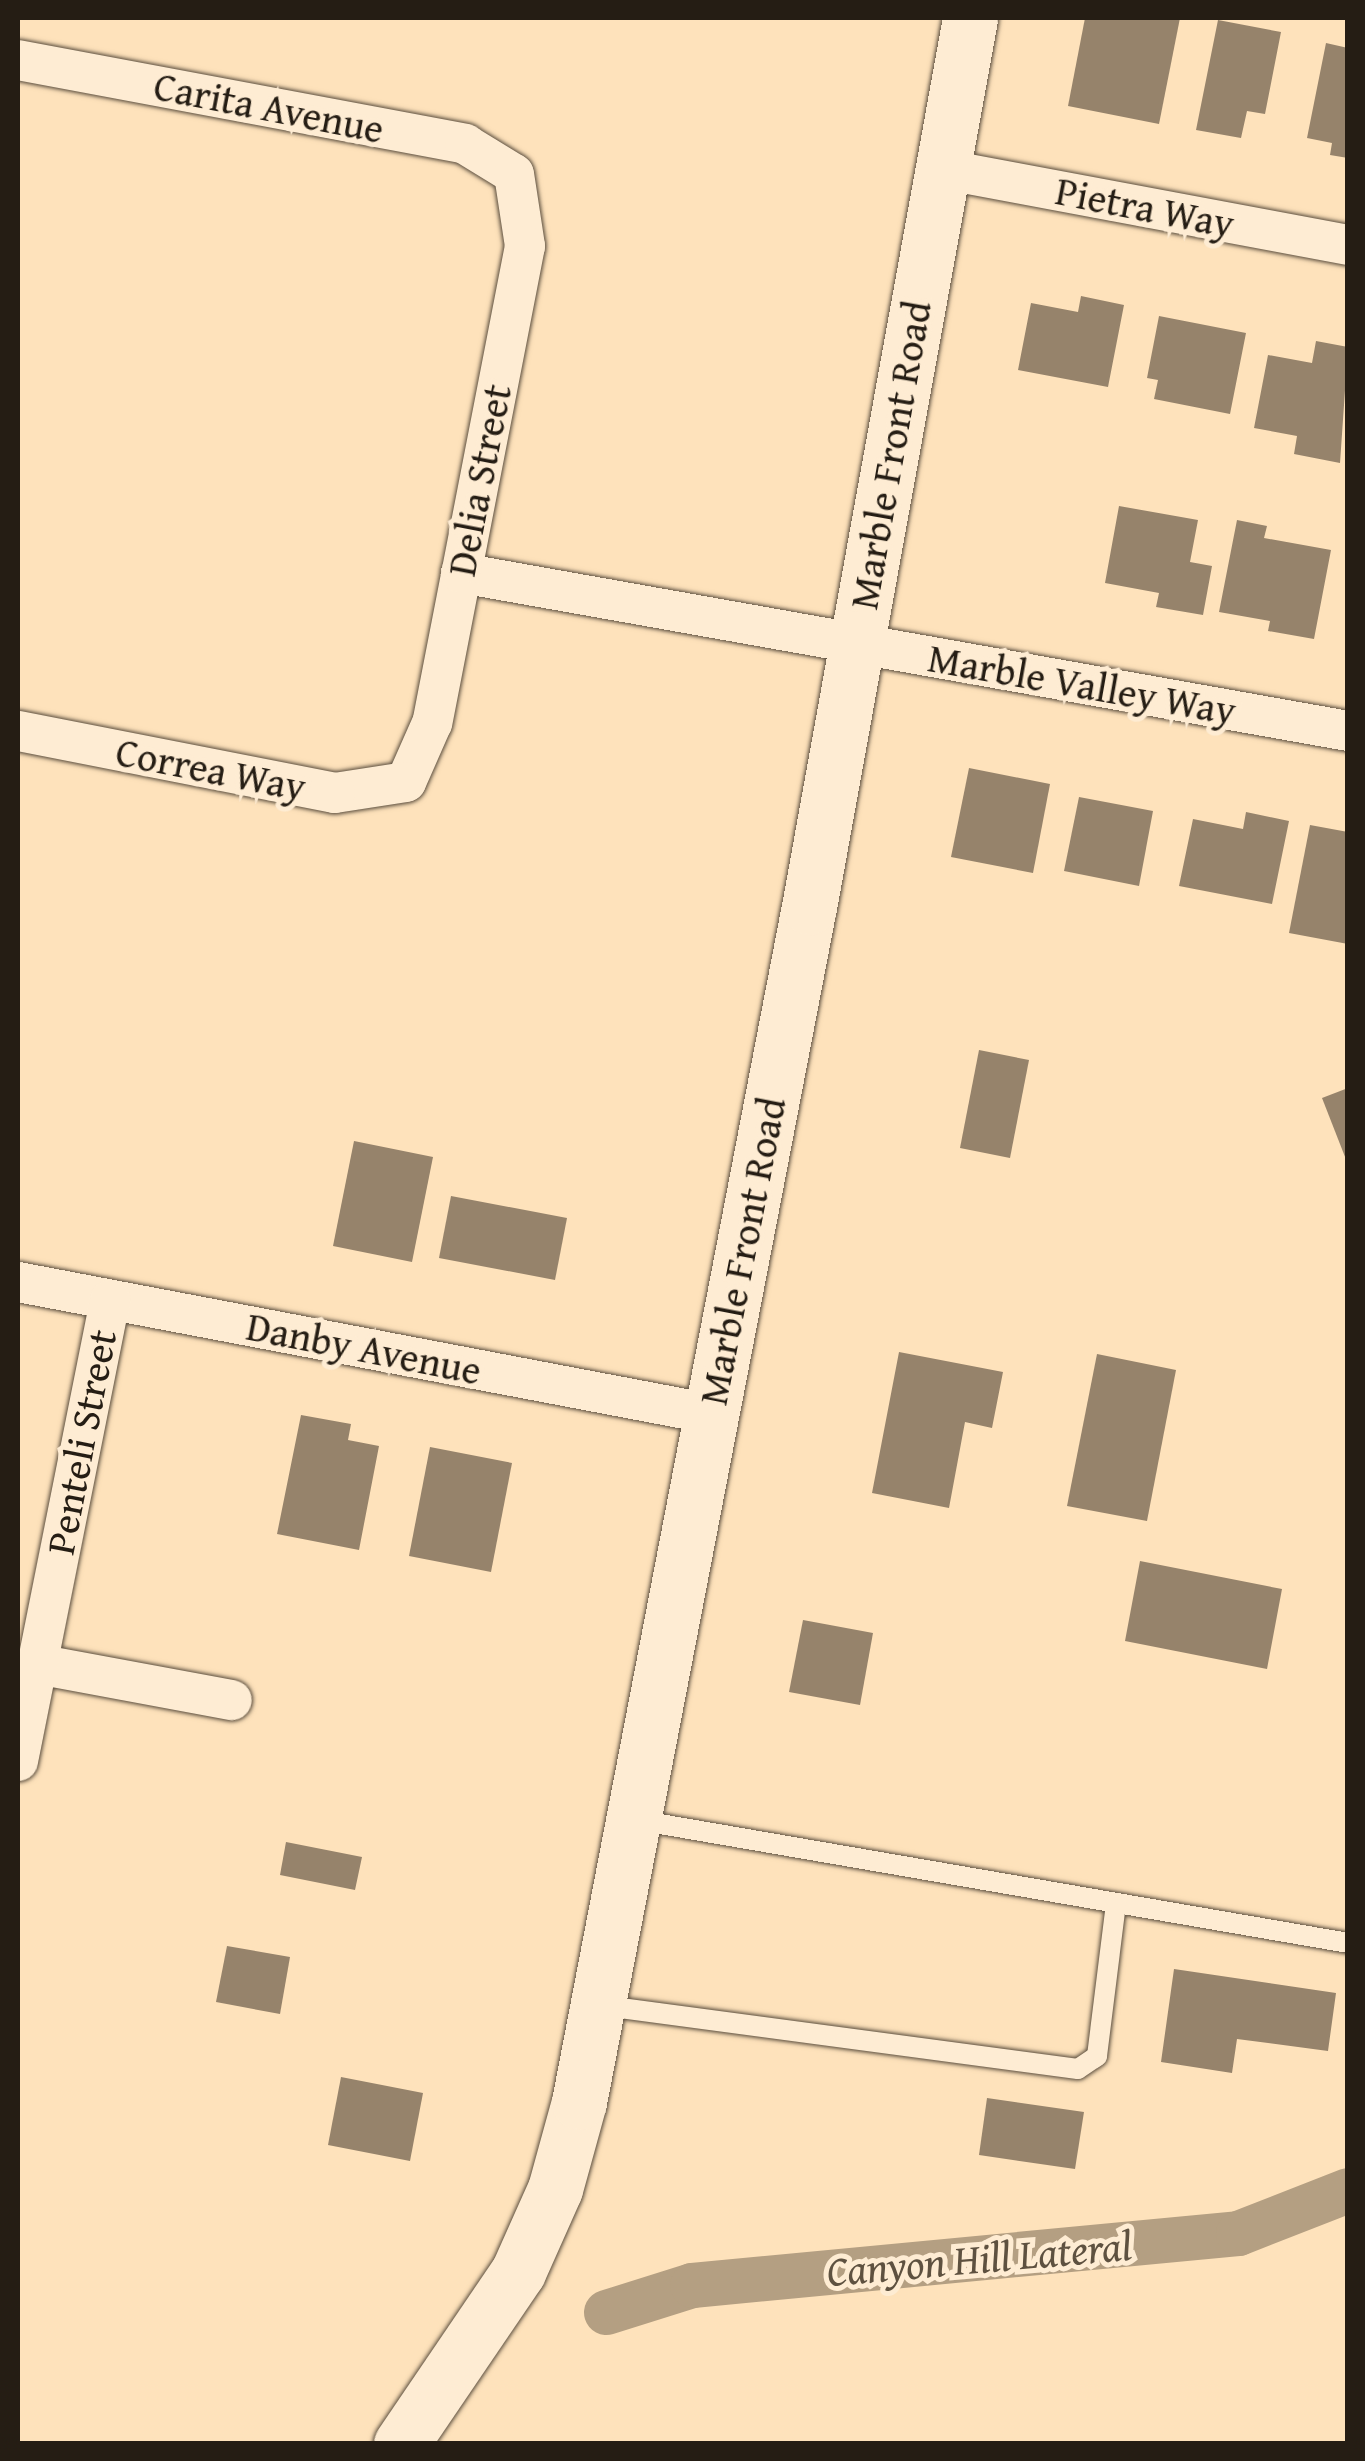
<!DOCTYPE html>
<html>
<head>
<meta charset="utf-8">
<style>
	body { margin:0 }
	#map { position:relative; width:1365px; height:2461px; overflow:hidden; background:#fee2bb; font-family:"Gentium Book Plus",serif }
	div>[style] { position:absolute }
	.canal>* { height:45px; margin:-22.5px; padding:0 22.5px; transform-origin:22.5px; border-radius:22.5px; background:#b49f82 }
	.building>* { inset:0; background:#96836b }
	.roads { filter:drop-shadow(0 0 2px #5b4e3e) drop-shadow(0 0 2px #5b4e3e) }
	.lane>* { height:20px; margin:-10px; padding:0 10px; transform-origin:10px; border-radius:10px; background:#feecd3 }
	.street>* { height:40px; margin:-20px; padding:0 20px; transform-origin:20px; border-radius:20px; background:#feecd3 }
	.secondary>* { height:55px; margin:-27.5px; padding:0 27.5px; transform-origin:27.5px; border-radius:27.5px; background:#feecd3 }
	span { translate:-50% -50%; white-space:nowrap; text-align:center; line-height:1.15; -webkit-text-stroke:10px #feecd3; paint-order:stroke }
	.street-label { font-size:40px; color:#251d14 }
	.water-label { font-size:42px; color:#5e5140; font-style:italic }
	.frame { position:absolute; inset:0; border:20px solid #251d14; pointer-events:none }
</style>
</head>
<body>
<div id="map">
	<div class="canal">
		<i style="left:606px;top:2312px;width:90px;rotate:-17.4deg"></i>
		<i style="left:692px;top:2285px;width:548px;rotate:-5.44deg"></i>
		<i style="left:1238px;top:2233px;width:118px;rotate:-21.4deg"></i>
	</div>
	<div class="building">
		<i style="clip-path:polygon(1085px 18px,1180px 18px,1159px 124px,1068px 106px)"></i>
		<i style="clip-path:polygon(1218px 20px,1281px 32px,1265px 114px,1247px 111px,1241px 138px,1196px 130px)"></i>
		<i style="clip-path:polygon(1326px 43px,1348px 48px,1348px 158px,1330px 155px,1332px 143px,1307px 138px)"></i>
		<i style="clip-path:polygon(1081px 296px,1124px 305px,1108px 387px,1018px 370px,1031px 303px,1078px 312px)"></i>
		<i style="clip-path:polygon(1159px 316px,1246px 333px,1230px 414px,1154px 399px,1158px 380px,1147px 378px)"></i>
		<i style="clip-path:polygon(1316px 341px,1348px 347px,1340px 463px,1294px 454px,1297px 436px,1254px 428px,1268px 355px,1312px 363px)"></i>
		<i style="clip-path:polygon(1119px 506px,1198px 520px,1190px 562px,1212px 566px,1203px 615px,1156px 607px,1159px 593px,1105px 583px)"></i>
		<i style="clip-path:polygon(1237px 520px,1267px 526px,1264px 538px,1331px 550px,1314px 639px,1268px 631px,1270px 621px,1219px 612px)"></i>
		<i style="clip-path:polygon(969px 768px,1050px 784px,1033px 873px,951px 857px)"></i>
		<i style="clip-path:polygon(1079px 797px,1153px 811px,1139px 886px,1064px 871px)"></i>
		<i style="clip-path:polygon(1246px 812px,1289px 821px,1272px 904px,1179px 886px,1193px 819px,1243px 829px)"></i>
		<i style="clip-path:polygon(1310px 825px,1348px 832px,1348px 944px,1289px 933px)"></i>
		<i style="clip-path:polygon(979px 1050px,1029px 1060px,1010px 1158px,960px 1148px)"></i>
		<i style="clip-path:polygon(1348px 1088px,1348px 1162px,1347px 1162px,1322px 1098px)"></i>
		<i style="clip-path:polygon(354px 1141px,433px 1157px,412px 1262px,333px 1246px)"></i>
		<i style="clip-path:polygon(451px 1196px,567px 1218px,555px 1280px,439px 1258px)"></i>
		<i style="clip-path:polygon(899px 1352px,1003px 1372px,992px 1428px,965px 1422px,949px 1508px,872px 1493px)"></i>
		<i style="clip-path:polygon(1097px 1354px,1176px 1370px,1147px 1521px,1067px 1506px)"></i>
		<i style="clip-path:polygon(301px 1415px,351px 1424px,348px 1440px,379px 1446px,359px 1550px,277px 1534px)"></i>
		<i style="clip-path:polygon(430px 1447px,512px 1463px,491px 1572px,409px 1556px)"></i>
		<i style="clip-path:polygon(1140px 1561px,1282px 1589px,1267px 1669px,1125px 1641px)"></i>
		<i style="clip-path:polygon(803px 1620px,873px 1633px,860px 1705px,789px 1692px)"></i>
		<i style="clip-path:polygon(286px 1842px,362px 1857px,355px 1890px,280px 1875px)"></i>
		<i style="clip-path:polygon(227px 1946px,290px 1957px,280px 2014px,216px 2002px)"></i>
		<i style="clip-path:polygon(1174px 1969px,1336px 1993px,1328px 2051px,1237px 2039px,1232px 2073px,1161px 2062px)"></i>
		<i style="clip-path:polygon(341px 2077px,423px 2093px,410px 2161px,328px 2145px)"></i>
		<i style="clip-path:polygon(987px 2098px,1084px 2112px,1075px 2169px,979px 2155px)"></i>
	</div>
	<div class="roads">
		<div class="lane">
			<i style="left:637px;top:1820px;width:722px;rotate:9.81deg"></i>
			<i style="left:598px;top:2005px;width:484px;rotate:7.6deg"></i>
			<i style="left:1078px;top:2069px;width:23px;rotate:-34deg"></i>
			<i style="left:1097px;top:2056px;width:154px;rotate:-82.9deg"></i>
		</div>
		<div class="street">
			<i style="left:18px;top:60px;width:455px;rotate:10.6deg"></i>
			<i style="left:465px;top:144px;width:57px;rotate:31.5deg"></i>
			<i style="left:514px;top:174px;width:73px;rotate:81.3deg"></i>
			<i style="left:525px;top:246px;width:486px;rotate:101deg"></i>
			<i style="left:432px;top:723px;width:64px;rotate:113.8deg"></i>
			<i style="left:406px;top:782px;width:72px;rotate:171.2deg"></i>
			<i style="left:335px;top:793px;width:323px;rotate:-168.9deg"></i>
			<i style="left:942px;top:169px;width:413px;rotate:10.6deg"></i>
			<i style="left:461px;top:573px;width:901px;rotate:10.1deg"></i>
			<i style="left:18px;top:1282px;width:705px;rotate:10.78deg"></i>
			<i style="left:37px;top:1664px;width:198px;rotate:10.5deg"></i>
			<i style="left:18px;top:1761px;width:470px;rotate:-78.7deg"></i>
		</div>
		<div class="secondary">
			<i style="left:401px;top:2444px;width:208px;rotate:-55.8deg"></i>
			<i style="left:518px;top:2272px;width:91px;rotate:-66deg"></i>
			<i style="left:555px;top:2189px;width:90px;rotate:-74.6deg"></i>
			<i style="left:579px;top:2102px;width:1217px;rotate:-79.11deg"></i>
			<i style="left:809px;top:907px;width:903px;rotate:-79.73deg"></i>
		</div>
	</div>
	<div class="street-label">
		<span style="left:269px;top:107px;rotate:11deg">Carita Avenue</span>
		<span style="left:1145px;top:207px;rotate:11deg">Pietra Way</span>
		<span style="left:890px;top:455px;rotate:-80deg">Marble Front Road</span>
		<span style="left:479px;top:480px;rotate:-79deg">Delia Street</span>
		<span style="left:1082px;top:684px;rotate:10deg">Marble Valley Way</span>
		<span style="left:211px;top:769px;rotate:11deg">Correa Way</span>
		<span style="left:742px;top:1251px;rotate:-79deg">Marble Front Road</span>
		<span style="left:364px;top:1348px;rotate:11deg">Danby Avenue</span>
		<span style="left:81px;top:1442px;rotate:-79deg">Penteli Street</span>
	</div>
	<div class="water-label">
		<span style="left:979px;top:2258px;rotate:-5deg">Canyon Hill Lateral</span>
	</div>
	<div class="frame"></div>
</div>
</body>
</html>
